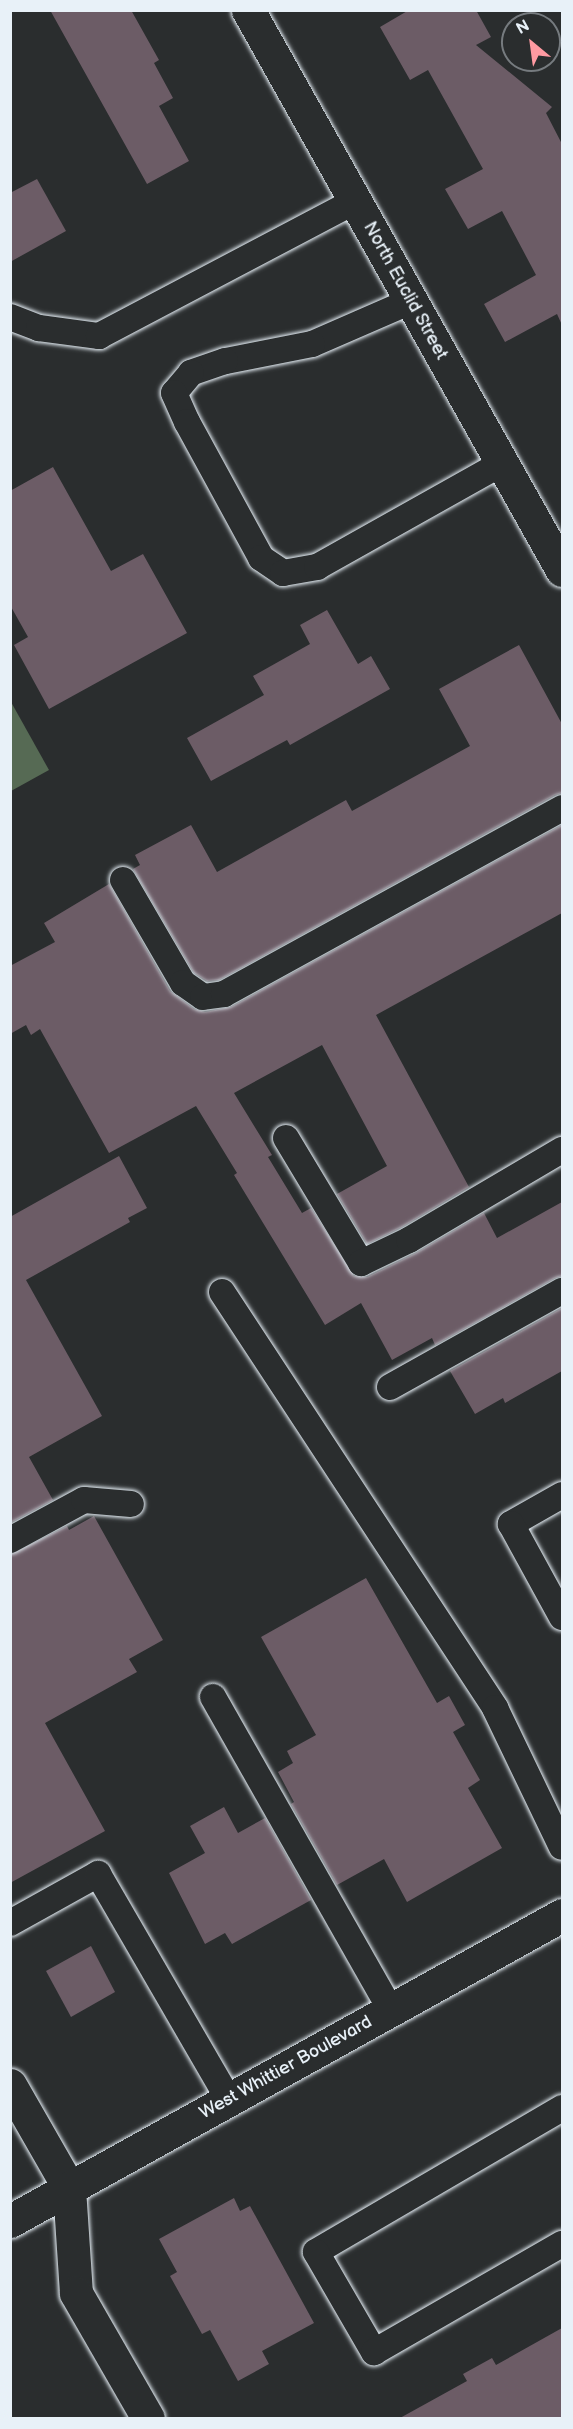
<!DOCTYPE html>
<html>
<head>
<meta charset="utf-8">
<style>
	body { margin:0 }
	#map { position:relative; width:573px; height:2429px; overflow:hidden; background:#2a2d2e; font-family:"Balsamiq Sans",sans-serif }
	div>[style] { position:absolute }
	.green>* { inset:0; background:#566a54 }
	.building>* { inset:0; background:#6c5c66 }
	.roads { filter:drop-shadow(0 0 2px #e8f1f8) drop-shadow(0 0 2px #e8f1f8) }
	.lane>* { height:26px; margin:-13px; padding:0 13px; transform-origin:13px; border-radius:13px; background:#2a2d2e }
	.street>* { height:33px; margin:-16.5px; padding:0 16.5px; transform-origin:16.5px; border-radius:16.5px; background:#2a2d2e }
	.secondary>* { height:33px; margin:-16.5px; padding:0 16.5px; transform-origin:16.5px; border-radius:16.5px; background:#2a2d2e }
	.primary>* { height:33px; margin:-16.5px; padding:0 16.5px; transform-origin:16.5px; border-radius:16.5px; background:#2a2d2e }
	span { translate:-50% -50%; white-space:nowrap; text-align:center; line-height:1.15; -webkit-text-stroke:4.5px #2a2d2e; paint-order:stroke }
	.street-label { font-size:18px; color:#e8f1f8 }
	.frame { position:absolute; inset:0; border:12px solid #e8f1f8; pointer-events:none }
	.north { position:absolute; left:501px; top:12px; width:60px; height:60px; box-sizing:border-box; background:#2a2d2e; border:2px solid #767b7f; border-radius:50%; rotate:331deg; font-size:16px; font-weight:700; line-height:24px; text-align:center; color:#e8f1f8 }
	.north::after { content:''; display:block; margin:auto; width:21px; height:27px; background:#ff9aa2; clip-path:polygon(50% 0,100% 100%,50% 72%,0 100%) }
</style>
</head>
<body>
<div id="map">
	<div class="green">
		<i style="clip-path:polygon(11px 702px,49px 770px,11px 791px,10px 791px)"></i>
	</div>
	<div class="building">
		<i style="clip-path:polygon(50px 10px,131px 10px,159px 60px,154px 63px,173px 98px,159px 106px,189px 161px,147px 184px)"></i>
		<i style="clip-path:polygon(409px 10px,476px 10px,491px 37px,476px 45px,552px 107px,546px 113px,562px 144px,562px 325px,557px 314px,505px 342px,484px 304px,536px 275px,502px 211px,468px 229px,445px 189px,483px 169px,428px 70px,410px 80px,380px 27px)"></i>
		<i style="clip-path:polygon(37px 179px,66px 231px,10px 262px,10px 193px)"></i>
		<i style="clip-path:polygon(53px 467px,111px 571px,143px 554px,187px 633px,49px 709px,14px 645px,28px 637px,10px 605px,10px 491px)"></i>
		<i style="clip-path:polygon(327px 610px,358px 664px,371px 656px,390px 689px,290px 745px,287px 740px,211px 781px,187px 738px,264px 695px,253px 676px,310px 644px,300px 625px)"></i>
		<i style="clip-path:polygon(519px 645px,562px 724px,562px 793px,555px 795px,219px 980px,207px 981px,194px 973px,133px 869px,140px 865px,135px 855px,191px 825px,217px 872px,346px 800px,352px 811px,470px 746px,439px 689px)"></i>
		<i style="clip-path:polygon(562px 825px,562px 913px,376px 1015px,469px 1187px,402px 1227px,367px 1244px,337px 1194px,387px 1166px,322px 1045px,234px 1093px,272px 1155px,268px 1157px,302px 1213px,311px 1208px,354px 1276px,367px 1277px,416px 1253px,484px 1213px,497px 1238px,562px 1202px,562px 1276px,555px 1278px,435px 1345px,432px 1338px,392px 1360px,361px 1303px,325px 1325px,234px 1175px,237px 1173px,196px 1106px,109px 1153px,40px 1029px,31px 1035px,26px 1025px,10px 1034px,10px 966px,55px 942px,44px 923px,109px 884px,170px 991px,194px 1009px,205px 1012px,231px 1007px)"></i>
		<i style="clip-path:polygon(119px 1156px,147px 1208px,128px 1218px,130px 1222px,26px 1280px,102px 1416px,29px 1457px,53px 1500px,10px 1523px,10px 1217px)"></i>
		<i style="clip-path:polygon(562px 1308px,562px 1371px,505px 1403px,503px 1398px,475px 1414px,450px 1371px)"></i>
		<i style="clip-path:polygon(94px 1516px,163px 1640px,129px 1659px,137px 1672px,45px 1723px,105px 1831px,10px 1883px,10px 1555px,67px 1526px,69px 1530px)"></i>
		<i style="clip-path:polygon(366px 1578px,437px 1703px,449px 1696px,465px 1725px,453px 1732px,480px 1780px,468px 1788px,502px 1848px,407px 1902px,384px 1859px,337px 1885px,291px 1804px,294px 1802px,278px 1772px,293px 1763px,287px 1751px,316px 1735px,261px 1637px)"></i>
		<i style="clip-path:polygon(224px 1807px,238px 1833px,265px 1818px,311px 1900px,232px 1944px,225px 1933px,205px 1944px,169px 1873px,205px 1853px,190px 1826px)"></i>
		<i style="clip-path:polygon(91px 1946px,115px 1992px,71px 2017px,46px 1971px)"></i>
		<i style="clip-path:polygon(234px 2198px,240px 2211px,250px 2206px,314px 2323px,262px 2351px,269px 2364px,238px 2381px,210px 2330px,202px 2334px,170px 2276px,177px 2272px,159px 2239px)"></i>
		<i style="clip-path:polygon(562px 2328px,562px 2418px,400px 2418px,467px 2381px,463px 2374px,492px 2358px,496px 2365px)"></i>
	</div>
	<div class="roads">
		<div class="lane">
			<i style="left:411px;top:301px;width:108px;rotate:156.5deg"></i>
			<i style="left:312px;top:344px;width:89px;rotate:168.9deg"></i>
			<i style="left:225px;top:361px;width:36px;rotate:161deg"></i>
			<i style="left:191px;top:373px;width:26px;rotate:130deg"></i>
			<i style="left:174px;top:393px;width:32px;rotate:66deg"></i>
			<i style="left:187px;top:422px;width:155px;rotate:61.4deg"></i>
			<i style="left:261px;top:558px;width:27px;rotate:34deg"></i>
			<i style="left:283px;top:573px;width:35px;rotate:-10deg"></i>
			<i style="left:317px;top:567px;width:212px;rotate:-29.3deg"></i>
			<i style="left:10px;top:317px;width:31px;rotate:21deg"></i>
			<i style="left:39px;top:328px;width:61px;rotate:7.6deg"></i>
			<i style="left:99px;top:336px;width:289px;rotate:-27.8deg"></i>
			<i style="left:123px;top:880px;width:119px;rotate:59.8deg"></i>
			<i style="left:183px;top:983px;width:24px;rotate:35deg"></i>
			<i style="left:203px;top:997px;width:21px;rotate:-8deg"></i>
			<i style="left:224px;top:994px;width:386px;rotate:-28.8deg"></i>
			<i style="left:286px;top:1138px;width:146px;rotate:59deg"></i>
			<i style="left:361px;top:1263px;width:53px;rotate:-25.6deg"></i>
			<i style="left:409px;top:1240px;width:178px;rotate:-30.5deg"></i>
			<i style="left:222px;top:1292px;width:498px;rotate:56.7deg"></i>
			<i style="left:495px;top:1708px;width:154px;rotate:64.3deg"></i>
			<i style="left:390px;top:1387px;width:197px;rotate:-29.2deg"></i>
			<i style="left:562px;top:1495px;width:59px;rotate:150.4deg"></i>
			<i style="left:511px;top:1524px;width:106px;rotate:61.3deg"></i>
			<i style="left:10px;top:1540px;width:84px;rotate:-28.4deg"></i>
			<i style="left:84px;top:1500px;width:47px;rotate:4.9deg"></i>
			<i style="left:213px;top:1697px;width:360px;rotate:60.4deg"></i>
			<i style="left:10px;top:1923px;width:101px;rotate:-29.1deg"></i>
			<i style="left:98px;top:1874px;width:261px;rotate:59.9deg"></i>
			<i style="left:562px;top:2108px;width:285px;rotate:149.7deg"></i>
			<i style="left:316px;top:2252px;width:116px;rotate:59.9deg"></i>
			<i style="left:374px;top:2352px;width:217px;rotate:-29.9deg"></i>
		</div>
		<div class="street">
			<i style="left:10px;top:2085px;width:119px;rotate:60.2deg"></i>
			<i style="left:69px;top:2188px;width:105px;rotate:86.2deg"></i>
			<i style="left:76px;top:2293px;width:144px;rotate:60.1deg"></i>
		</div>
		<div class="secondary">
			<i style="left:248px;top:10px;width:642px;rotate:60.72deg"></i>
		</div>
		<div class="primary">
			<i style="left:10px;top:2221px;width:631px;rotate:-29deg"></i>
		</div>
	</div>
	<div class="street-label">
		<span style="left:405px;top:291px;rotate:61deg">North Euclid Street</span>
		<span style="left:286px;top:2068px;rotate:-29deg">West Whittier Boulevard</span>
	</div>
	<div class="frame"></div>
	<div class="north">N</div>
</div>
</body>
</html>
